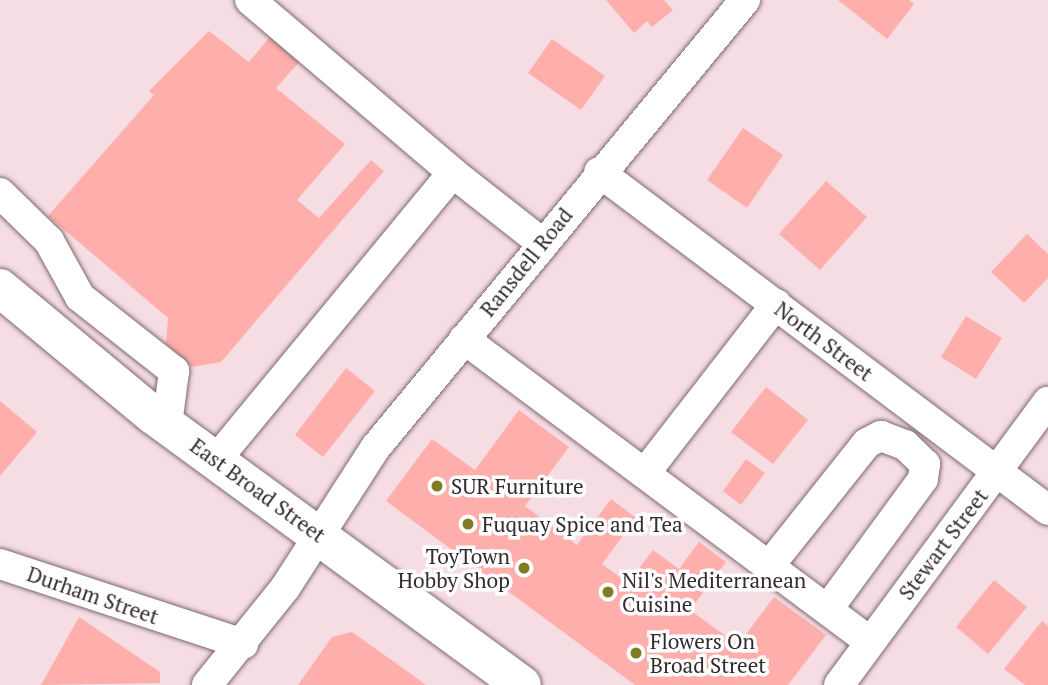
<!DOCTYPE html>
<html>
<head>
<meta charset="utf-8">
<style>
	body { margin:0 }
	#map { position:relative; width:1048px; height:685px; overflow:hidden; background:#f5dde3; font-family:"PT Serif",serif }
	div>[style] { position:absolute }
	.building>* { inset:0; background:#feaeab }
	.roads { filter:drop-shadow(0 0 2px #7e696f) drop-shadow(0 0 2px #7e696f) }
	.minor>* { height:30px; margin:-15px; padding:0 15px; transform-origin:15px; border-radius:15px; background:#fff }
	.major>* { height:38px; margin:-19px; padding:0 19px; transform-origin:19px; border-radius:19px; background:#fff }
	.dots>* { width:19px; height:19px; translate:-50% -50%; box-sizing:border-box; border:4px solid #fff; border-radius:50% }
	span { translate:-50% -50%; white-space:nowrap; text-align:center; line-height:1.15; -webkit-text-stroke:7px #fff; paint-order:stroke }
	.street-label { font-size:21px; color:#342b2e }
	.poi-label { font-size:21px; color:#342b2e }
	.left { translate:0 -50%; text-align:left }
	.right { translate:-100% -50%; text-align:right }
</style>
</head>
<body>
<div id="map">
	<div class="building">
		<i style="clip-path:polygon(606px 0,664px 0,673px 10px,652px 27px,647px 21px,634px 33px)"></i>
		<i style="clip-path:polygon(838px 0,909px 0,914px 4px,887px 39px)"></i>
		<i style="clip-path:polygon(209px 31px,249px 62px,273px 33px,303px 58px,276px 88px,345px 144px,297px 200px,319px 218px,371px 160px,384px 171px,221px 362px,192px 367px,166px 344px,168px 318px,48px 216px,154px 95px,149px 91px)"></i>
		<i style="clip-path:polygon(552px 39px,605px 76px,581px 110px,528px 73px)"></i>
		<i style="clip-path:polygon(743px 128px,783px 155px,747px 208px,707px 180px)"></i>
		<i style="clip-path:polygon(826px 181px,867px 217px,820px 270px,779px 234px)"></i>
		<i style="clip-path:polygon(1027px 234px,1048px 254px,1048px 278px,1024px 303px,991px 272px)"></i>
		<i style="clip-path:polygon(966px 316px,1002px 338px,976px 379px,941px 357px)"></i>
		<i style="clip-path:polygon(346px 368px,375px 391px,323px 457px,295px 435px)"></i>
		<i style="clip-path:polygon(766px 387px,808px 420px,773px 464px,731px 432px)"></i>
		<i style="clip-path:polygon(0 401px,37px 432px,0 476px)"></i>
		<i style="clip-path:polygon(519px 410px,569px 447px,525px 506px,577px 545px,611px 499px,636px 518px,602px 564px,628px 583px,653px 550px,679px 569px,699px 542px,726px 562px,690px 610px,738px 645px,774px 597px,826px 635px,788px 685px,635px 685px,386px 501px,432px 439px,475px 470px)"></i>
		<i style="clip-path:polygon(746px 459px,765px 473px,741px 505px,723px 491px)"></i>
		<i style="clip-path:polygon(994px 580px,1027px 607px,988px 654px,956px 627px)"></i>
		<i style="clip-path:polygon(79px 617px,160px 672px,160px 683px,41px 685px)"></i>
		<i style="clip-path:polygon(1042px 621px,1048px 626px,1048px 685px,1025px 685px,1004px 669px)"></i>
		<i style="clip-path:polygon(352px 632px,407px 671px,426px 685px,298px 685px,332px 637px)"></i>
	</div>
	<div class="roads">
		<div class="minor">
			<i style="left:250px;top:0;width:267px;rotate:40.4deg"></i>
			<i style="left:599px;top:172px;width:562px;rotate:36.97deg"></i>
			<i style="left:0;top:193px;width:69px;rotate:44.4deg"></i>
			<i style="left:49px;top:241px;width:64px;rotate:61deg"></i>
			<i style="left:80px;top:297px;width:120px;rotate:38.2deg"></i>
			<i style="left:174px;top:371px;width:54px;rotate:97.4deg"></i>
			<i style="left:464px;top:339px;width:505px;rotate:36.71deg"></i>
			<i style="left:216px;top:460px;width:372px;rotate:-50.5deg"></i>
			<i style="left:453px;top:173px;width:113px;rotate:38.2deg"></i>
			<i style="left:645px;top:473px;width:214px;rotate:-52.2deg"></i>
			<i style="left:0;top:564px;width:256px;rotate:18.2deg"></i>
			<i style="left:769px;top:566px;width:157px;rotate:-51.5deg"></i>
			<i style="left:867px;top:443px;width:16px;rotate:-27deg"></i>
			<i style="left:881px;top:436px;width:26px;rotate:21deg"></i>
			<i style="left:905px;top:445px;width:28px;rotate:44deg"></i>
			<i style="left:925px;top:464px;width:15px;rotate:98deg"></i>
			<i style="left:923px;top:479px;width:162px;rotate:126.2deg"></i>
			<i style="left:207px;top:685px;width:124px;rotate:-51.2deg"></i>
			<i style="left:285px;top:588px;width:168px;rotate:-57.2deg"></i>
			<i style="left:376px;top:447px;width:580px;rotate:-50.46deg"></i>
			<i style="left:839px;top:685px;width:352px;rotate:-53.6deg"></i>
		</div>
		<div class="major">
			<i style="left:0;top:288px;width:199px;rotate:39.7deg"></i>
			<i style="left:153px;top:415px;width:457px;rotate:36.2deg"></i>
		</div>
	</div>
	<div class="dots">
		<i style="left:437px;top:486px;background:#817c23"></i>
		<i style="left:468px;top:524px;background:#817c23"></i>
		<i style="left:524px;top:568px;background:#817c23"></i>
		<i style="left:608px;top:592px;background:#817c23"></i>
		<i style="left:636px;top:653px;background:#817c23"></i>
	</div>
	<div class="street-label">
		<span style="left:526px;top:262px;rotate:-51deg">Ransdell Road</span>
		<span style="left:824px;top:341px;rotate:37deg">North Street</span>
		<span style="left:258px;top:490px;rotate:36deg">East Broad Street</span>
		<span style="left:943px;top:544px;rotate:-53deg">Stewart Street</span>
		<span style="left:93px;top:595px;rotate:19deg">Durham Street</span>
	</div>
	<div class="poi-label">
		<span class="left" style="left:451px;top:486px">SUR Furniture</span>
		<span class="left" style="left:482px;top:524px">Fuquay Spice and Tea</span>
		<span class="right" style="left:510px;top:568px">ToyTown<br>Hobby Shop</span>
		<span class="left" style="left:622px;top:592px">Nil's Mediterranean<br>Cuisine</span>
		<span class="left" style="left:650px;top:653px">Flowers On<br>Broad Street</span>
	</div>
</div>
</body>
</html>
